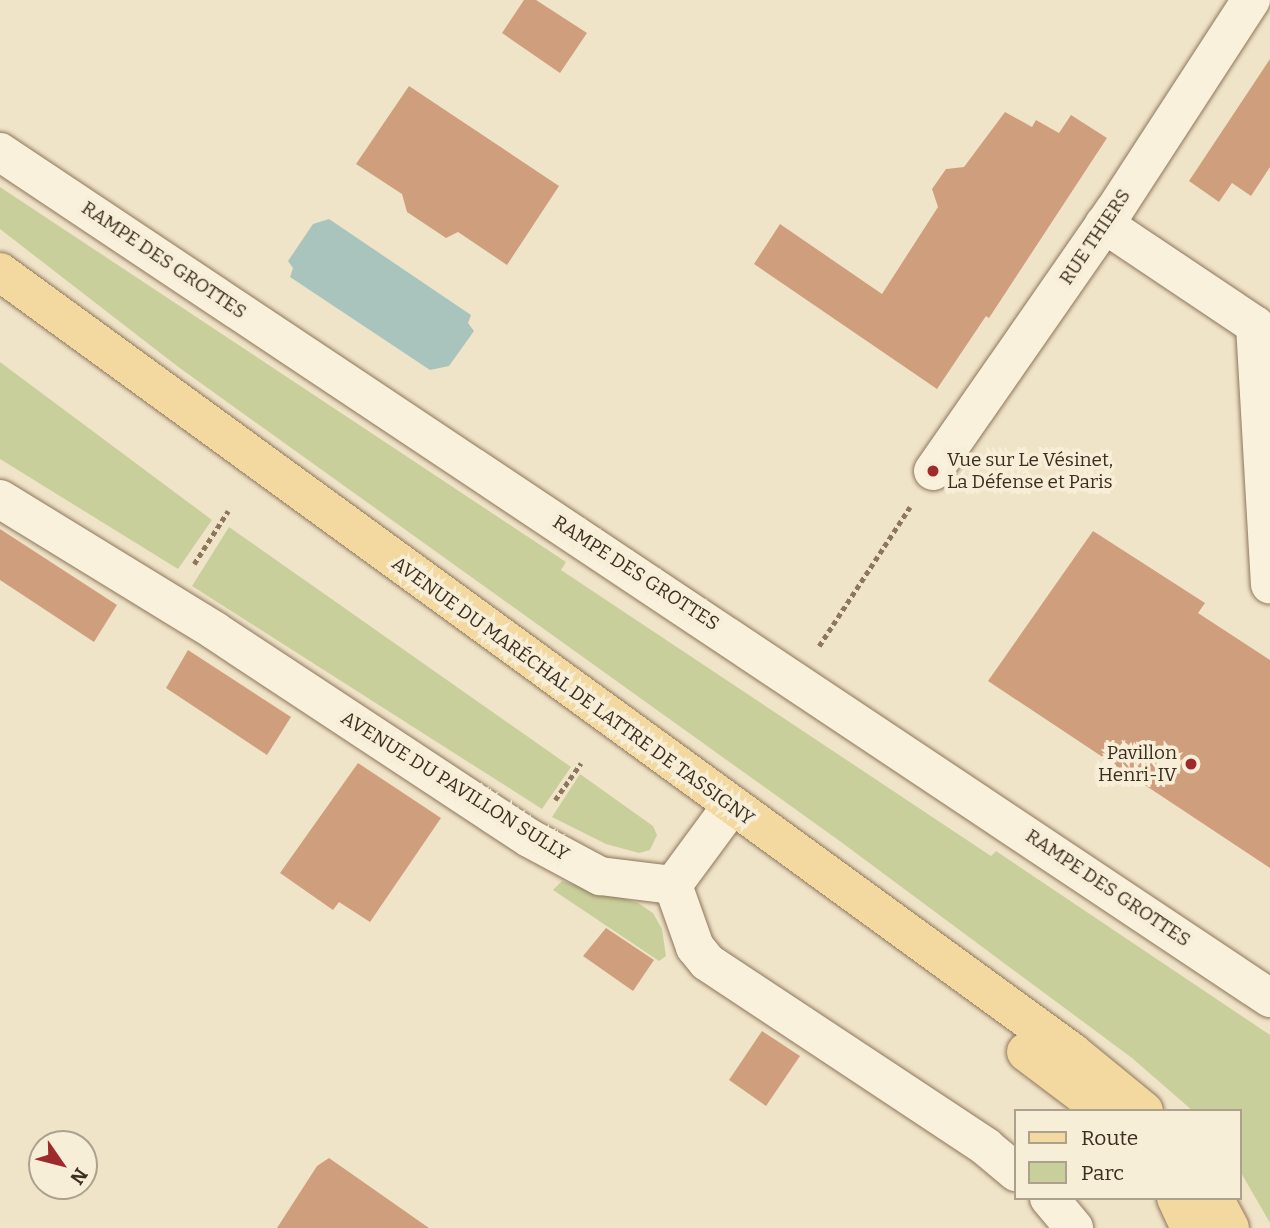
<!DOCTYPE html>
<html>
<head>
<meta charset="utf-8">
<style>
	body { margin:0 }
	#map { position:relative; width:1270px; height:1228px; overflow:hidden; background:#f0e4c8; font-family:Bitter,serif }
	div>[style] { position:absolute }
	.green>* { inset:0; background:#c9cf9b }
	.water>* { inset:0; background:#a9c4bc }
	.building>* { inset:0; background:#cf9f7d }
	.path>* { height:4.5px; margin-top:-2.25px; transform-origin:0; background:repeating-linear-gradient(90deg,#8d765c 0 5px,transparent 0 8.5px) }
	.roads { filter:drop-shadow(0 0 2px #8d765c) drop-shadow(0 0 2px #8d765c) }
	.minor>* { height:38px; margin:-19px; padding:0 19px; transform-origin:19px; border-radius:19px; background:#faf1dc }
	.major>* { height:38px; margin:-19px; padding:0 19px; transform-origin:19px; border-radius:19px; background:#f3d9a0 }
	.dots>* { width:19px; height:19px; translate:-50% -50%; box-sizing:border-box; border:4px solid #f7eed8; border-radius:50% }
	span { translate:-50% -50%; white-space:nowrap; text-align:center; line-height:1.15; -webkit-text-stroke:7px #f7eed8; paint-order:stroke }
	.street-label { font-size:19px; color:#3d2e20 }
	.poi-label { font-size:19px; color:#3d2e20 }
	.left { translate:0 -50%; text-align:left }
	.right { translate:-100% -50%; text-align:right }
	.legend { position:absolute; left:1014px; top:1109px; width:228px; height:91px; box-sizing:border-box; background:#f7eed8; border:2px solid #ada18e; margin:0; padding:9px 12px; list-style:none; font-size:21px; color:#3d2e20 }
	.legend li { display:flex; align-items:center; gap:14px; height:35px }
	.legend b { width:35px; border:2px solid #ada18e }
	.north { position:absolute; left:28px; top:1130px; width:70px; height:70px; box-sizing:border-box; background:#f7eed8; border:2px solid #ada18e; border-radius:50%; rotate:125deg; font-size:19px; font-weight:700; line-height:28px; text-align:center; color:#3d2e20 }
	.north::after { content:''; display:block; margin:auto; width:24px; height:32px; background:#9e2a2b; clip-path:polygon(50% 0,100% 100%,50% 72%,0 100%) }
</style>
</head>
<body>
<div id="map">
	<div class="green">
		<i style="clip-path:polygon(0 187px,566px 562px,561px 570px,991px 856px,996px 851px,1270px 1035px,1270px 1223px,1240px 1171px,1240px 1111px,1193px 1111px,1132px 1058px,841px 842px,177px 366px,0 229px)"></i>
		<i style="clip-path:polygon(0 362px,212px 520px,178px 569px,0 459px)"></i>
		<i style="clip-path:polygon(229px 527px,571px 767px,542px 809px,192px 586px)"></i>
		<i style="clip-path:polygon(580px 774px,653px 826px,657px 835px,650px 850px,639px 853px,606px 844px,552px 817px)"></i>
		<i style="clip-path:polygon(562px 881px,638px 903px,653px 913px,662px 929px,666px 956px,659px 961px,553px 890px)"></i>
	</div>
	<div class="water">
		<i style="clip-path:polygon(329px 219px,471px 315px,468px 323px,474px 331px,449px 366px,430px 370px,290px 277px,293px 268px,288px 261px,313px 224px)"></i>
	</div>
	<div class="building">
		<i style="clip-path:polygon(524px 0,536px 0,587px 33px,560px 73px,502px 33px)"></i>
		<i style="clip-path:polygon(1270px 59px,1270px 167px,1251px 196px,1232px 183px,1219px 202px,1189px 181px)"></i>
		<i style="clip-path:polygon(409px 86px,559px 186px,507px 265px,458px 232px,446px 238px,407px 212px,402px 194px,356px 164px)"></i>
		<i style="clip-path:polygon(1005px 112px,1032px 127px,1036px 120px,1059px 133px,1071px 115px,1107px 138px,989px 318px,986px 316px,937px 389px,754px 264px,780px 224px,882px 294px,938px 207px,932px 189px,946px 169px,964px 167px)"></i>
		<i style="clip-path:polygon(0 529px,117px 605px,94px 642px,0 580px)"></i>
		<i style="clip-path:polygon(1093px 531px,1205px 603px,1198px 613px,1270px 660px,1270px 868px,988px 681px)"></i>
		<i style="clip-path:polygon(188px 650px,291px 717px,267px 755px,166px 688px)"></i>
		<i style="clip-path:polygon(358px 763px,441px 818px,370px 922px,339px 902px,333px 910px,280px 873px)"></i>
		<i style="clip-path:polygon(606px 928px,654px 960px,633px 991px,583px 956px)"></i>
		<i style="clip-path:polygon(762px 1031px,800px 1056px,766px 1106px,729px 1080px)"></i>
		<i style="clip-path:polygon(329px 1158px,429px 1228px,277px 1228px,317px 1166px)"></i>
	</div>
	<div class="path">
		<i style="left:194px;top:564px;width:63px;rotate:-57.3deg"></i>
		<i style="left:819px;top:646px;width:166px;rotate:-56.8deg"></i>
		<i style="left:555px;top:800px;width:45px;rotate:-54.9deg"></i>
	</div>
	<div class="roads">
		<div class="minor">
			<i style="left:0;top:152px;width:1526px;rotate:33.67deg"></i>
			<i style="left:1104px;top:224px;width:182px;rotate:33.8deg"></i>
			<i style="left:1255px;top:325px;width:260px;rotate:86.7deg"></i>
			<i style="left:933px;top:471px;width:317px;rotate:-55.2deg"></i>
			<i style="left:1114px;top:211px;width:252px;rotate:-57deg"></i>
			<i style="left:0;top:499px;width:252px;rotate:31.5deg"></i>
			<i style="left:215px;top:631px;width:376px;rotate:33.4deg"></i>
			<i style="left:529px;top:838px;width:81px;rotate:28.2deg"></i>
			<i style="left:600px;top:876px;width:74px;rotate:7deg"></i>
			<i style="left:673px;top:885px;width:66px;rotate:70.5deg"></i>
			<i style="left:695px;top:947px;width:19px;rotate:51deg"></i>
			<i style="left:707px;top:962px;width:335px;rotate:33.5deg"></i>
			<i style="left:986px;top:1147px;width:39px;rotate:40deg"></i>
			<i style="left:673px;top:885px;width:99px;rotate:-53.6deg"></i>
			<i style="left:1049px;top:1198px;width:39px;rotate:50deg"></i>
		</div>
		<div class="major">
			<i style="left:0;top:272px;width:1326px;rotate:36.04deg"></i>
			<i style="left:1072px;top:1052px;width:93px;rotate:39.3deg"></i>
			<i style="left:1026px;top:1052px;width:98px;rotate:37.1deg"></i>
			<i style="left:1176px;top:1198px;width:33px;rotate:65deg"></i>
			<i style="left:1214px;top:1198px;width:34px;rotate:62deg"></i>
		</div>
	</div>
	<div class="dots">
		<i style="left:933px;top:471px;background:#9e2a2b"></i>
		<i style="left:1191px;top:764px;background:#9e2a2b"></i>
	</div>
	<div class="street-label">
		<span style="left:1095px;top:237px;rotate:-56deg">RUE THIERS</span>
		<span style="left:164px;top:260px;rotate:34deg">RAMPE DES GROTTES</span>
		<span style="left:636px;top:573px;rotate:33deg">RAMPE DES GROTTES</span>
		<span style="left:573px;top:691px;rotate:36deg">AVENUE DU MARÉCHAL DE LATTRE DE TASSIGNY</span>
		<span style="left:455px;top:786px;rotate:32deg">AVENUE DU PAVILLON SULLY</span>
		<span style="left:1108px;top:888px;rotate:34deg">RAMPE DES GROTTES</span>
	</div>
	<div class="poi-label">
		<span class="left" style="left:947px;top:471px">Vue sur Le Vésinet,<br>La Défense et Paris</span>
		<span class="right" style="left:1177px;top:764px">Pavillon<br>Henri-IV</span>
	</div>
	<ul class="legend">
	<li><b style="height:9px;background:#f3d9a0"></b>Route</li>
	<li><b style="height:19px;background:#c9cf9b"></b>Parc</li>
	</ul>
	<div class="north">N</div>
</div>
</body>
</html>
